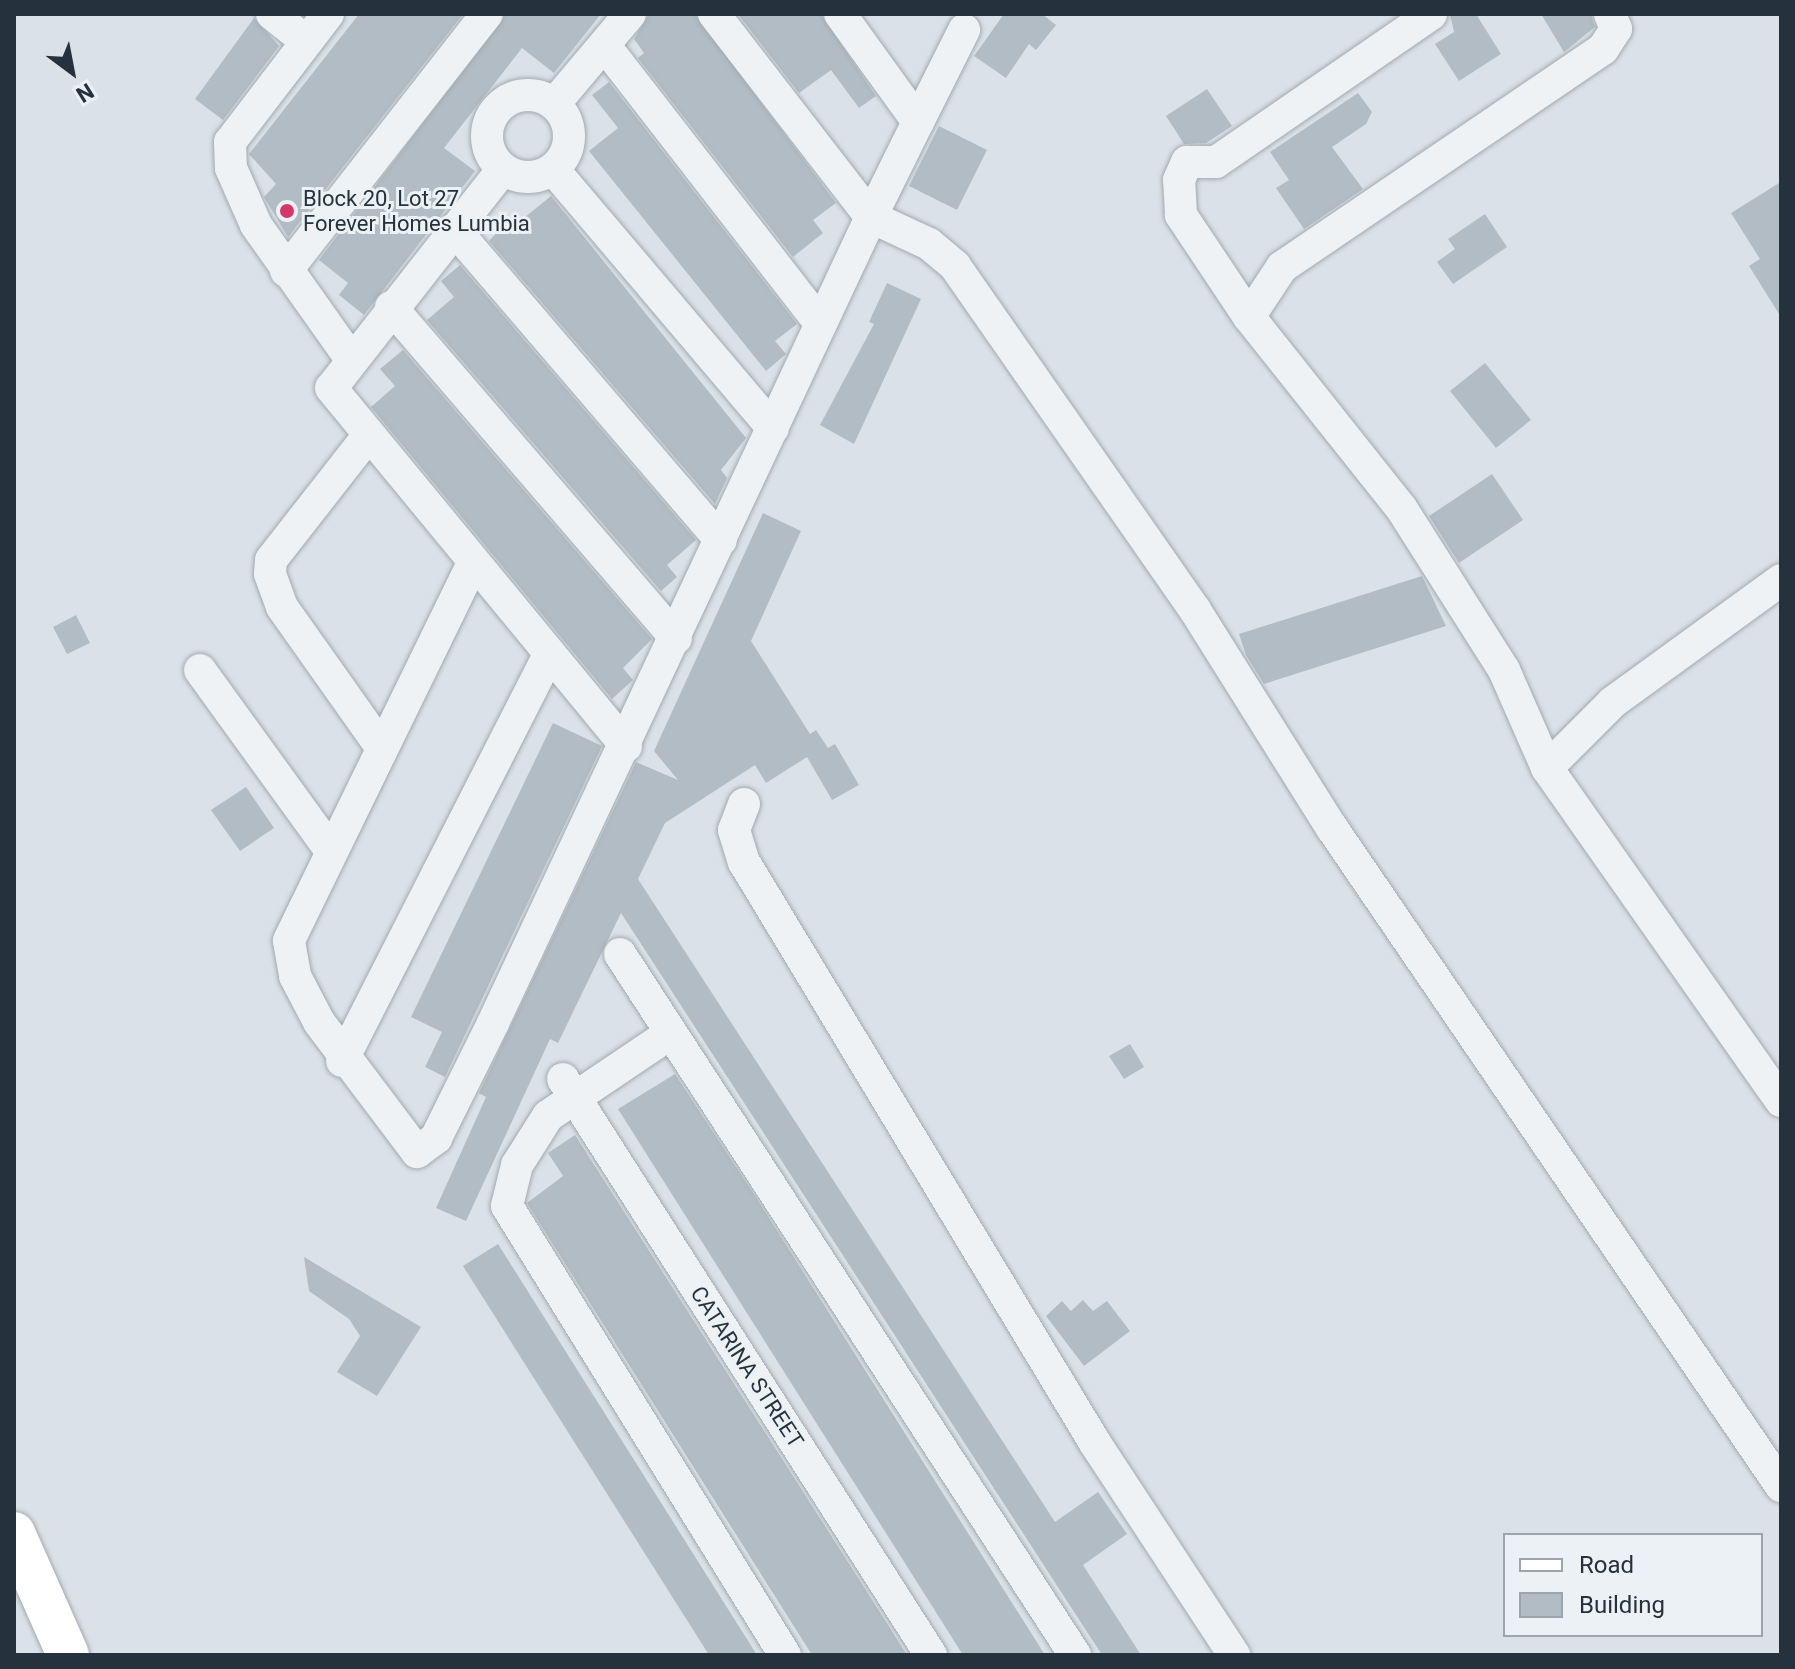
<!DOCTYPE html>
<html>
<head>
<meta charset="utf-8">
<style>
	body { margin:0 }
	#map { position:relative; width:1795px; height:1669px; overflow:hidden; background:#dbe2e7; font-family:Roboto,sans-serif }
	div>[style] { position:absolute }
	.building>* { inset:0; background:#b2bcc4 }
	.roads { filter:drop-shadow(0 0 2px #a1aab1) drop-shadow(0 0 2px #a1aab1) }
	.minor>* { height:32px; margin:-16px; padding:0 16px; transform-origin:16px; border-radius:16px; background:#eef2f5 }
	.minor>.ring { margin:-16px; padding:0; box-sizing:content-box; background:none; border:32px solid #eef2f5; border-radius:50% }
	.major>* { height:42px; margin:-21px; padding:0 21px; transform-origin:21px; border-radius:21px; background:#fff }
	.dots>* { width:22px; height:22px; translate:-50% -50%; box-sizing:border-box; border:4px solid #ebf1f4; border-radius:50% }
	span { translate:-50% -50%; white-space:nowrap; text-align:center; line-height:1.15; -webkit-text-stroke:6px #ebf1f4; paint-order:stroke }
	.poi-label { font-size:22px; color:#25323d }
	.left { translate:0 -50%; text-align:left }
	.street-label { font-size:22px; color:#25323d }
	.frame { position:absolute; inset:0; border:16px solid #25323d; pointer-events:none }
	.legend { position:absolute; left:1503px; top:1533px; width:260px; height:104px; box-sizing:border-box; background:#ebf1f4; border:2px solid #9ca5ab; margin:0; padding:10px 14px; list-style:none; font-size:24px; color:#25323d }
	.legend li { display:flex; align-items:center; gap:16px; height:40px }
	.legend b { width:40px; border:2px solid #9ca5ab }
	.north { position:absolute; left:32px; top:32px; width:80px; height:80px; -webkit-text-stroke:6px #ebf1f4; paint-order:stroke; rotate:148deg; font-size:22px; font-weight:700; line-height:32px; text-align:center; color:#25323d }
	.north::after { content:''; display:block; margin:auto; width:28px; height:36px; background:#25323d; clip-path:polygon(50% 0,100% 100%,50% 72%,0 100%) }
</style>
</head>
<body>
<div id="map">
	<div class="building">
		<i style="clip-path:polygon(359px 14px,463px 14px,288px 237px,264px 197px,276px 184px,249px 154px)"></i>
		<i style="clip-path:polygon(506px 14px,601px 14px,554px 73px,522px 48px,444px 148px,475px 171px,364px 315px,339px 295px,348px 283px,319px 260px)"></i>
		<i style="clip-path:polygon(649px 14px,695px 14px,836px 203px,813px 220px,823px 233px,793px 257px,638px 58px,644px 53px,634px 39px)"></i>
		<i style="clip-path:polygon(738px 14px,821px 14px,876px 96px,859px 108px,831px 70px,799px 93px)"></i>
		<i style="clip-path:polygon(1004px 14px,1042px 14px,1056px 25px,1036px 50px,1029px 44px,1006px 78px,974px 56px)"></i>
		<i style="clip-path:polygon(1450px 14px,1476px 14px,1501px 54px,1459px 81px,1435px 44px,1454px 32px)"></i>
		<i style="clip-path:polygon(1541px 14px,1591px 14px,1595px 27px,1564px 52px)"></i>
		<i style="clip-path:polygon(254px 18px,279px 46px,223px 120px,195px 99px)"></i>
		<i style="clip-path:polygon(609px 82px,797px 324px,775px 341px,786px 354px,766px 371px,589px 151px,618px 128px,592px 95px)"></i>
		<i style="clip-path:polygon(1207px 89px,1232px 126px,1206px 143px,1184px 144px,1166px 116px)"></i>
		<i style="clip-path:polygon(1358px 93px,1372px 112px,1366px 124px,1332px 147px,1363px 189px,1304px 229px,1276px 188px,1289px 180px,1270px 152px)"></i>
		<i style="clip-path:polygon(939px 126px,987px 150px,957px 210px,909px 186px)"></i>
		<i style="clip-path:polygon(1781px 182px,1781px 317px,1749px 266px,1760px 259px,1731px 213px)"></i>
		<i style="clip-path:polygon(551px 196px,746px 438px,721px 470px,727px 478px,715px 504px,489px 241px,513px 215px,519px 222px)"></i>
		<i style="clip-path:polygon(1485px 214px,1507px 247px,1453px 284px,1437px 262px,1455px 249px,1448px 239px)"></i>
		<i style="clip-path:polygon(460px 265px,696px 540px,667px 565px,677px 577px,661px 591px,427px 320px,454px 297px,441px 281px)"></i>
		<i style="clip-path:polygon(887px 283px,921px 299px,854px 444px,820px 425px,874px 324px,869px 322px)"></i>
		<i style="clip-path:polygon(403px 350px,652px 639px,623px 668px,633px 680px,612px 699px,371px 407px,395px 386px,380px 369px)"></i>
		<i style="clip-path:polygon(1485px 363px,1531px 420px,1496px 448px,1450px 391px)"></i>
		<i style="clip-path:polygon(1492px 474px,1523px 520px,1459px 563px,1429px 516px)"></i>
		<i style="clip-path:polygon(763px 513px,801px 531px,751px 641px,810px 734px,816px 730px,828px 748px,835px 744px,859px 785px,832px 800px,807px 757px,766px 783px,755px 765px,665px 823px,638px 879px,1055px 1522px,1098px 1492px,1127px 1534px,1083px 1565px,1141px 1655px,1102px 1655px,621px 913px,558px 1043px,550px 1039px,466px 1221px,436px 1208px,486px 1097px,479px 1093px,636px 762px,678px 780px,654px 751px)"></i>
		<i style="clip-path:polygon(1422px 576px,1446px 626px,1264px 684px,1246px 655px,1239px 634px)"></i>
		<i style="clip-path:polygon(76px 615px,90px 643px,67px 654px,53px 627px)"></i>
		<i style="clip-path:polygon(553px 723px,602px 746px,445px 1077px,425px 1067px,442px 1032px,411px 1017px)"></i>
		<i style="clip-path:polygon(246px 787px,274px 828px,240px 851px,211px 810px)"></i>
		<i style="clip-path:polygon(1130px 1044px,1144px 1067px,1124px 1079px,1109px 1056px)"></i>
		<i style="clip-path:polygon(675px 1074px,757px 1199px,1045px 1655px,963px 1655px,618px 1109px)"></i>
		<i style="clip-path:polygon(575px 1135px,862px 1584px,907px 1655px,812px 1655px,527px 1203px,563px 1176px,548px 1153px)"></i>
		<i style="clip-path:polygon(498px 1244px,757px 1655px,709px 1655px,463px 1266px)"></i>
		<i style="clip-path:polygon(304px 1257px,421px 1327px,377px 1396px,337px 1372px,360px 1336px,349px 1319px,309px 1291px)"></i>
		<i style="clip-path:polygon(1083px 1300px,1093px 1311px,1107px 1301px,1130px 1331px,1084px 1366px,1046px 1316px,1062px 1301px,1071px 1311px)"></i>
	</div>
	<div class="roads">
		<div class="minor">
			<i style="left:272px;top:14px;width:43px;rotate:38.5deg"></i>
			<i style="left:328px;top:14px;width:161px;rotate:127.4deg"></i>
			<i style="left:230px;top:142px;width:26px;rotate:88deg"></i>
			<i style="left:231px;top:168px;width:62px;rotate:66.3deg"></i>
			<i style="left:256px;top:225px;width:163px;rotate:54.7deg"></i>
			<i style="left:714px;top:14px;width:257px;rotate:52.3deg"></i>
			<i style="left:871px;top:217px;width:106px;rotate:-63.7deg"></i>
			<i style="left:918px;top:122px;width:133px;rotate:-125.8deg"></i>
			<i style="left:605px;top:46px;width:352px;rotate:52.2deg"></i>
			<i class="ring" style="left:487px;top:95px;width:50px;height:50px"></i>
			<i style="left:555px;top:103px;width:116px;rotate:-49.9deg"></i>
			<i style="left:918px;top:122px;width:103px;rotate:-63.4deg"></i>
			<i style="left:503px;top:169px;width:278px;rotate:128.1deg"></i>
			<i style="left:331px;top:388px;width:464px;rotate:50.5deg"></i>
			<i style="left:553px;top:169px;width:340px;rotate:49.7deg"></i>
			<i style="left:454px;top:229px;width:410px;rotate:49.4deg"></i>
			<i style="left:286px;top:271px;width:326px;rotate:-52deg"></i>
			<i style="left:391px;top:307px;width:437px;rotate:49.3deg"></i>
			<i style="left:1249px;top:317px;width:123px;rotate:-123.7deg"></i>
			<i style="left:1181px;top:215px;width:35px;rotate:-93deg"></i>
			<i style="left:1179px;top:180px;width:20px;rotate:-66deg"></i>
			<i style="left:1187px;top:162px;width:29px"></i>
			<i style="left:1216px;top:162px;width:261px;rotate:-34.5deg"></i>
			<i style="left:368px;top:436px;width:157px;rotate:128deg"></i>
			<i style="left:271px;top:560px;width:14px;rotate:94deg"></i>
			<i style="left:270px;top:574px;width:35px;rotate:70deg"></i>
			<i style="left:282px;top:607px;width:173px;rotate:54.7deg"></i>
			<i style="left:473px;top:563px;width:420px;rotate:116deg"></i>
			<i style="left:289px;top:941px;width:36px;rotate:80deg"></i>
			<i style="left:295px;top:976px;width:52px;rotate:62.4deg"></i>
			<i style="left:319px;top:1022px;width:163px;rotate:53deg"></i>
			<i style="left:417px;top:1152px;width:24px;rotate:-36deg"></i>
			<i style="left:436px;top:1138px;width:128px;rotate:-63.6deg"></i>
			<i style="left:493px;top:1023px;width:890px;rotate:-64.87deg"></i>
			<i style="left:871px;top:217px;width:64px;rotate:25deg"></i>
			<i style="left:929px;top:244px;width:34px;rotate:40deg"></i>
			<i style="left:955px;top:266px;width:419px;rotate:55.1deg"></i>
			<i style="left:1195px;top:610px;width:257px;rotate:57.9deg"></i>
			<i style="left:1332px;top:828px;width:797px;rotate:55.69deg"></i>
			<i style="left:1781px;top:580px;width:208px;rotate:144deg"></i>
			<i style="left:1613px;top:702px;width:93px;rotate:135deg"></i>
			<i style="left:1547px;top:768px;width:407px;rotate:54.9deg"></i>
			<i style="left:200px;top:670px;width:223px;rotate:54.1deg"></i>
			<i style="left:1547px;top:768px;width:107px;rotate:-113.7deg"></i>
			<i style="left:1504px;top:670px;width:192px;rotate:-122.4deg"></i>
			<i style="left:1401px;top:508px;width:244px;rotate:-128.5deg"></i>
			<i style="left:1249px;top:317px;width:60px;rotate:-56.6deg"></i>
			<i style="left:1282px;top:267px;width:388px;rotate:-34.2deg"></i>
			<i style="left:1603px;top:49px;width:24px;rotate:-57deg"></i>
			<i style="left:1616px;top:29px;width:16px;rotate:-112deg"></i>
			<i style="left:744px;top:804px;width:28px;rotate:111deg"></i>
			<i style="left:734px;top:830px;width:34px;rotate:73deg"></i>
			<i style="left:744px;top:862px;width:679px;rotate:58.86deg"></i>
			<i style="left:1095px;top:1443px;width:254px;rotate:56.7deg"></i>
			<i style="left:620px;top:954px;width:836px;rotate:57.01deg"></i>
			<i style="left:671px;top:1033px;width:148px;rotate:146deg"></i>
			<i style="left:548px;top:1116px;width:58px;rotate:122.3deg"></i>
			<i style="left:517px;top:1165px;width:42px;rotate:103.7deg"></i>
			<i style="left:507px;top:1206px;width:528px;rotate:58.24deg"></i>
			<i style="left:342px;top:1061px;width:457px;rotate:-63deg"></i>
			<i style="left:563px;top:1079px;width:684px;rotate:57.43deg"></i>
		</div>
		<div class="major">
			<i style="left:14px;top:1533px;width:133px;rotate:66.1deg"></i>
		</div>
	</div>
	<div class="dots">
		<i style="left:287px;top:211px;background:#d4386c"></i>
	</div>
	<div class="poi-label">
		<span class="left" style="left:303px;top:211px">Block 20, Lot 27<br>Forever Homes Lumbia</span>
	</div>
	<div class="street-label">
		<span style="left:747px;top:1367px;rotate:57deg">CATARINA STREET</span>
	</div>
	<div class="frame"></div>
	<ul class="legend">
	<li><b style="height:10px;background:#fff"></b>Road</li>
	<li><b style="height:22px;background:#b2bcc4"></b>Building</li>
	</ul>
	<div class="north">N</div>
</div>
</body>
</html>
